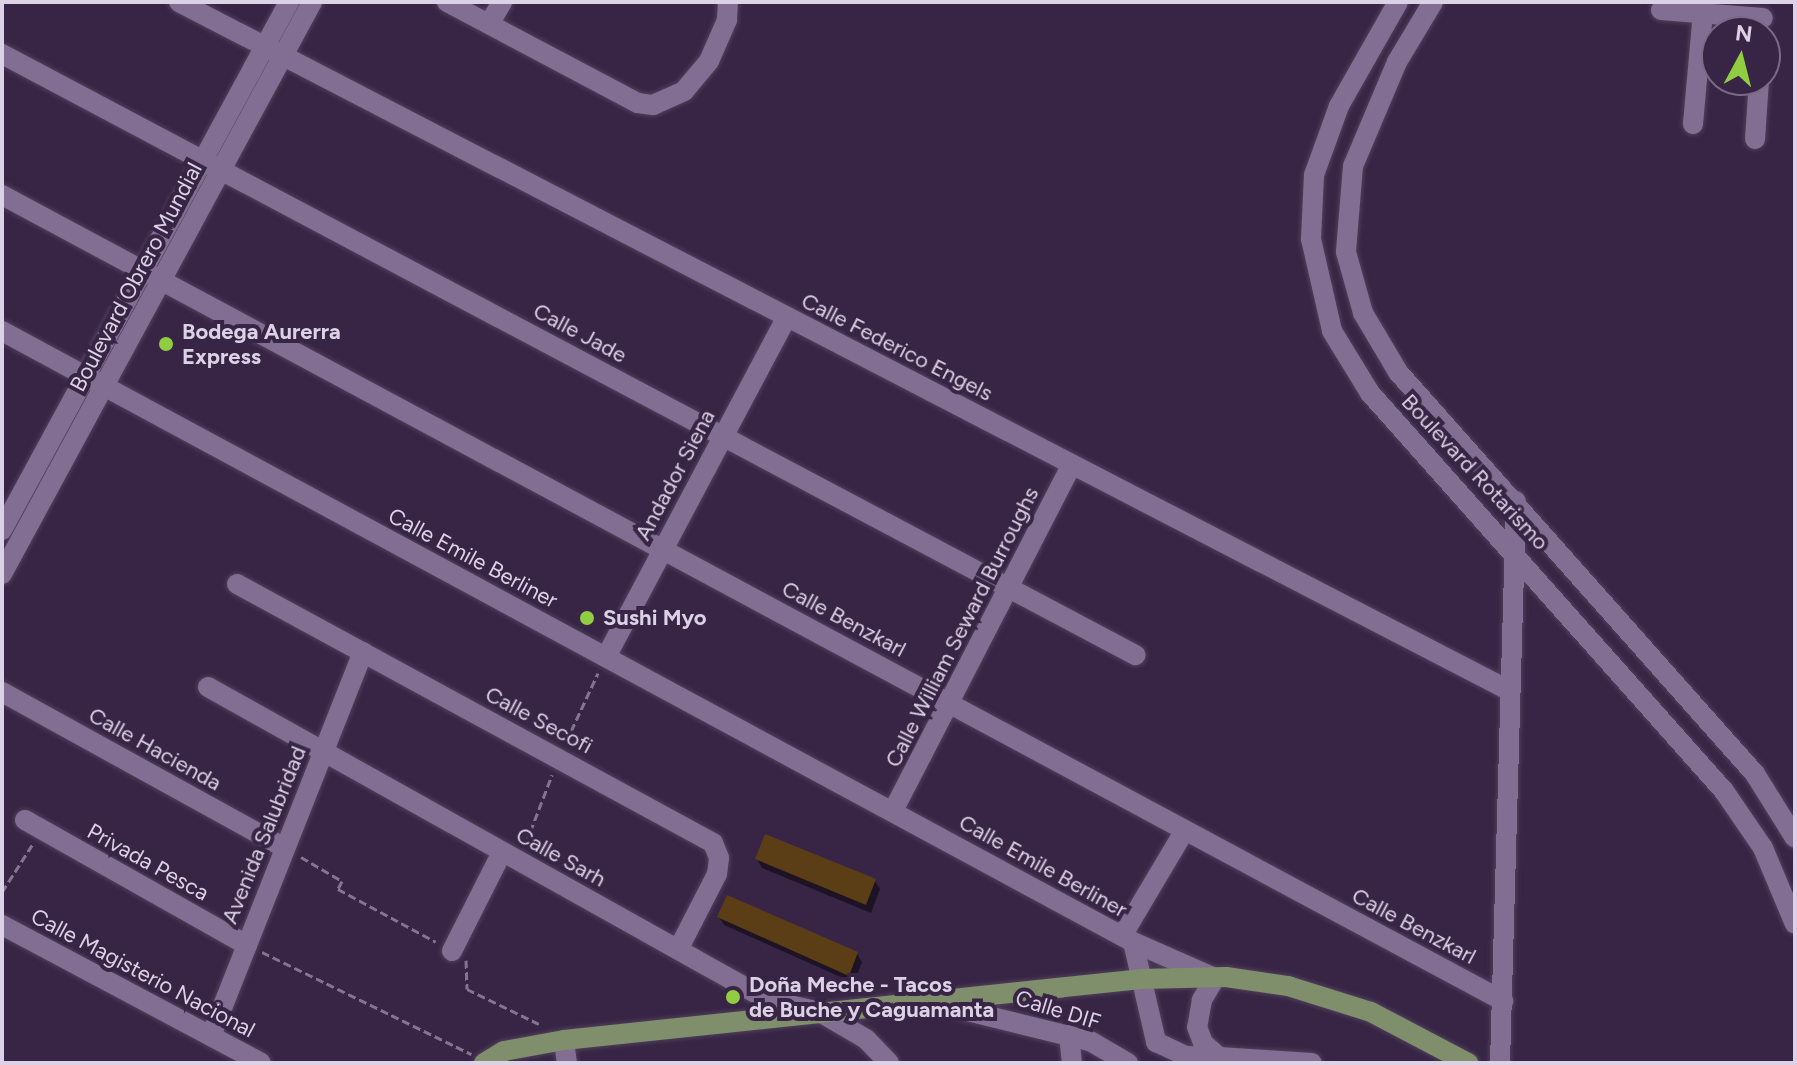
<!DOCTYPE html>
<html>
<head>
<meta charset="utf-8">
<style>
	body { margin:0 }
	#map { position:relative; width:1797px; height:1065px; overflow:hidden; background:#382545; font-family:Figtree,sans-serif }
	div>[style] { position:absolute }
	.shadow>* { inset:0; background:#0007 }
	.building>* { inset:0; background:#5b3d16 }
	.path>* { height:3px; margin-top:-1.5px; transform-origin:0; background:repeating-linear-gradient(90deg,#84748f 0 8px,transparent 0 12px) }
	.roads { filter:drop-shadow(0 0 2px #50405b) drop-shadow(0 0 2px #50405b) }
	.minor>* { height:20px; margin:-10px; padding:0 10px; transform-origin:10px; border-radius:10px; background:#836e93 }
	.major>* { height:20px; margin:-10px; padding:0 10px; transform-origin:10px; border-radius:10px; background:#7f8e6b }
	.dots>* { width:22px; height:22px; translate:-50% -50%; box-sizing:border-box; border:4px solid #382545; border-radius:50% }
	span { translate:-50% -50%; white-space:nowrap; text-align:center; line-height:1.15; -webkit-text-stroke:8px #382545; paint-order:stroke }
	.street-label { font-size:22px; color:#dcd1e5 }
	.poi-label { font-size:22px; color:#dcd1e5; font-weight:700 }
	.left { translate:0 -50%; text-align:left }
	.frame { position:absolute; inset:0; border:4px solid #dcd1e5; pointer-events:none }
	.north { position:absolute; left:1701px; top:16px; width:80px; height:80px; box-sizing:border-box; background:#382545; border:2px solid #7a6a85; border-radius:50%; rotate:7deg; font-size:22px; font-weight:700; line-height:32px; text-align:center; color:#dcd1e5 }
	.north::after { content:''; display:block; margin:auto; width:28px; height:36px; background:#90cd41; clip-path:polygon(50% 0,100% 100%,50% 72%,0 100%) }
</style>
</head>
<body>
<div id="map">
	<div class="shadow">
		<i style="clip-path:polygon(757px 859px,875px 881px,880px 889px,871px 913px,762px 868px)"></i>
		<i style="clip-path:polygon(719px 917px,857px 954px,862px 962px,854px 983px,724px 925px)"></i>
	</div>
	<div class="building">
		<i style="clip-path:polygon(765px 834px,876px 879px,866px 905px,755px 859px)"></i>
		<i style="clip-path:polygon(727px 895px,858px 952px,849px 976px,717px 917px)"></i>
	</div>
	<div class="path">
		<i style="left:566px;top:742px;width:76px;rotate:-65.1deg"></i>
		<i style="left:526px;top:843px;width:73px;rotate:-69.1deg"></i>
		<i style="left:301px;top:857px;width:48px;rotate:30.3deg"></i>
		<i style="left:342px;top:881px;width:9px;rotate:117deg"></i>
		<i style="left:338px;top:889px;width:111px;rotate:28.4deg"></i>
		<i style="left:2px;top:892px;width:56px;rotate:-57.4deg"></i>
		<i style="left:262px;top:952px;width:233px;rotate:26deg"></i>
		<i style="left:466px;top:960px;width:29px;rotate:88deg"></i>
		<i style="left:467px;top:989px;width:82px;rotate:25.9deg"></i>
	</div>
	<div class="roads">
		<div class="minor">
			<i style="left:179px;top:2px;width:1497px;rotate:27.37deg"></i>
			<i style="left:447px;top:2px;width:216px;rotate:27.9deg"></i>
			<i style="left:638px;top:103px;width:15px;rotate:8deg"></i>
			<i style="left:653px;top:105px;width:34px;rotate:-24deg"></i>
			<i style="left:684px;top:91px;width:39px;rotate:-50deg"></i>
			<i style="left:709px;top:61px;width:45px;rotate:-66.3deg"></i>
			<i style="left:727px;top:20px;width:18px;rotate:-87deg"></i>
			<i style="left:1398px;top:2px;width:120px;rotate:119.6deg"></i>
			<i style="left:1339px;top:106px;width:73px;rotate:109.9deg"></i>
			<i style="left:1314px;top:175px;width:64px;rotate:92.7deg"></i>
			<i style="left:1311px;top:239px;width:94px;rotate:77.1deg"></i>
			<i style="left:1332px;top:331px;width:73px;rotate:58.5deg"></i>
			<i style="left:1370px;top:393px;width:533px;rotate:48.35deg"></i>
			<i style="left:1724px;top:791px;width:69px;rotate:55.6deg"></i>
			<i style="left:1763px;top:848px;width:82px;rotate:67.2deg"></i>
			<i style="left:1433px;top:2px;width:70px;rotate:121deg"></i>
			<i style="left:1397px;top:62px;width:113px;rotate:112.9deg"></i>
			<i style="left:1353px;top:166px;width:86px;rotate:94.7deg"></i>
			<i style="left:1346px;top:252px;width:63px;rotate:74.4deg"></i>
			<i style="left:1363px;top:313px;width:69px;rotate:59.3deg"></i>
			<i style="left:1398px;top:372px;width:538px;rotate:48.39deg"></i>
			<i style="left:1755px;top:774px;width:75px;rotate:58deg"></i>
			<i style="left:1661px;top:10px;width:102px;rotate:4.5deg"></i>
			<i style="left:489px;top:24px;width:26px;rotate:-59deg"></i>
			<i style="left:2px;top:54px;width:1283px;rotate:27.94deg"></i>
			<i style="left:1693px;top:124px;width:111px;rotate:-84.9deg"></i>
			<i style="left:1755px;top:139px;width:59px;rotate:-86.1deg"></i>
			<i style="left:2px;top:195px;width:1704px;rotate:28.23deg"></i>
			<i style="left:2px;top:331px;width:1285px;rotate:28.38deg"></i>
			<i style="left:1133px;top:942px;width:90px;rotate:23.7deg"></i>
			<i style="left:1215px;top:978px;width:26px;rotate:121deg"></i>
			<i style="left:1202px;top:1000px;width:27px;rotate:100deg"></i>
			<i style="left:1197px;top:1027px;width:17px;rotate:69deg"></i>
			<i style="left:1203px;top:1043px;width:21px;rotate:41deg"></i>
			<i style="left:1219px;top:1057px;width:93px;rotate:3.7deg"></i>
			<i style="left:2px;top:530px;width:601px;rotate:-61.47deg"></i>
			<i style="left:2px;top:574px;width:651px;rotate:-61.54deg"></i>
			<i style="left:237px;top:584px;width:542px;rotate:28.55deg"></i>
			<i style="left:713px;top:843px;width:16px;rotate:68deg"></i>
			<i style="left:719px;top:858px;width:16px;rotate:97deg"></i>
			<i style="left:717px;top:874px;width:85px;rotate:117.2deg"></i>
			<i style="left:606px;top:657px;width:385px;rotate:-62deg"></i>
			<i style="left:208px;top:687px;width:642px;rotate:29.2deg"></i>
			<i style="left:768px;top:1000px;width:53px;rotate:13deg"></i>
			<i style="left:820px;top:1012px;width:53px;rotate:30.4deg"></i>
			<i style="left:866px;top:1039px;width:33px;rotate:46deg"></i>
			<i style="left:2px;top:692px;width:323px;rotate:28.9deg"></i>
			<i style="left:893px;top:811px;width:390px;rotate:-62.7deg"></i>
			<i style="left:25px;top:820px;width:255px;rotate:29.4deg"></i>
			<i style="left:2px;top:925px;width:293px;rotate:28deg"></i>
			<i style="left:1122px;top:936px;width:123px;rotate:-59.3deg"></i>
			<i style="left:1133px;top:942px;width:103px;rotate:77deg"></i>
			<i style="left:1156px;top:1042px;width:33px;rotate:25deg"></i>
			<i style="left:1186px;top:1056px;width:33px;rotate:2deg"></i>
			<i style="left:452px;top:951px;width:111px;rotate:-63.2deg"></i>
			<i style="left:935px;top:1003px;width:160px;rotate:13.8deg"></i>
			<i style="left:1090px;top:1041px;width:44px;rotate:30.1deg"></i>
			<i style="left:1069px;top:1035px;width:28px;rotate:84deg"></i>
			<i style="left:211px;top:1036px;width:413px;rotate:-68.4deg"></i>
			<i style="left:564px;top:1040px;width:23px;rotate:83deg"></i>
			<i style="left:1500px;top:1063px;width:562px;rotate:-88.37deg"></i>
		</div>
		<div class="major">
			<i style="left:484px;top:1063px;width:23px;rotate:-31deg"></i>
			<i style="left:504px;top:1051px;width:61px;rotate:-10.4deg"></i>
			<i style="left:564px;top:1040px;width:580px;rotate:-6.03deg"></i>
			<i style="left:1141px;top:979px;width:85px;rotate:-1.3deg"></i>
			<i style="left:1226px;top:977px;width:63px;rotate:8.3deg"></i>
			<i style="left:1288px;top:986px;width:87px;rotate:17.4deg"></i>
			<i style="left:1371px;top:1012px;width:110px;rotate:27.7deg"></i>
		</div>
	</div>
	<div class="dots">
		<i style="left:166px;top:344px;background:#90cd41"></i>
		<i style="left:587px;top:618px;background:#90cd41"></i>
		<i style="left:733px;top:997px;background:#90cd41"></i>
	</div>
	<div class="street-label">
		<span style="left:136px;top:277px;rotate:-62deg">Boulevard Obrero Mundial</span>
		<span style="left:580px;top:333px;rotate:28deg">Calle Jade</span>
		<span style="left:897px;top:347px;rotate:27deg">Calle Federico Engels</span>
		<span style="left:1475px;top:472px;rotate:47deg">Boulevard Rotarismo</span>
		<span style="left:675px;top:475px;rotate:-62deg">Andador Siena</span>
		<span style="left:473px;top:558px;rotate:28deg">Calle Emile Berliner</span>
		<span style="left:844px;top:619px;rotate:28deg">Calle Benzkarl</span>
		<span style="left:962px;top:627px;rotate:-63deg">Calle William Seward Burroughs</span>
		<span style="left:539px;top:720px;rotate:28deg">Calle Secofi</span>
		<span style="left:155px;top:749px;rotate:29deg">Calle Hacienda</span>
		<span style="left:264px;top:835px;rotate:-68deg">Avenida Salubridad</span>
		<span style="left:561px;top:857px;rotate:29deg">Calle Sarh</span>
		<span style="left:148px;top:862px;rotate:29deg">Privada Pesca</span>
		<span style="left:1043px;top:866px;rotate:29deg">Calle Emile Berliner</span>
		<span style="left:1414px;top:926px;rotate:28deg">Calle Benzkarl</span>
		<span style="left:143px;top:973px;rotate:28deg">Calle Magisterio Nacional</span>
		<span style="left:1058px;top:1010px;rotate:17deg">Calle DIF</span>
	</div>
	<div class="poi-label">
		<span class="left" style="left:182px;top:344px">Bodega Aurerra<br>Express</span>
		<span class="left" style="left:603px;top:618px">Sushi Myo</span>
		<span class="left" style="left:749px;top:997px">Doña Meche - Tacos<br>de Buche y Caguamanta</span>
	</div>
	<div class="frame"></div>
	<div class="north">N</div>
</div>
</body>
</html>
